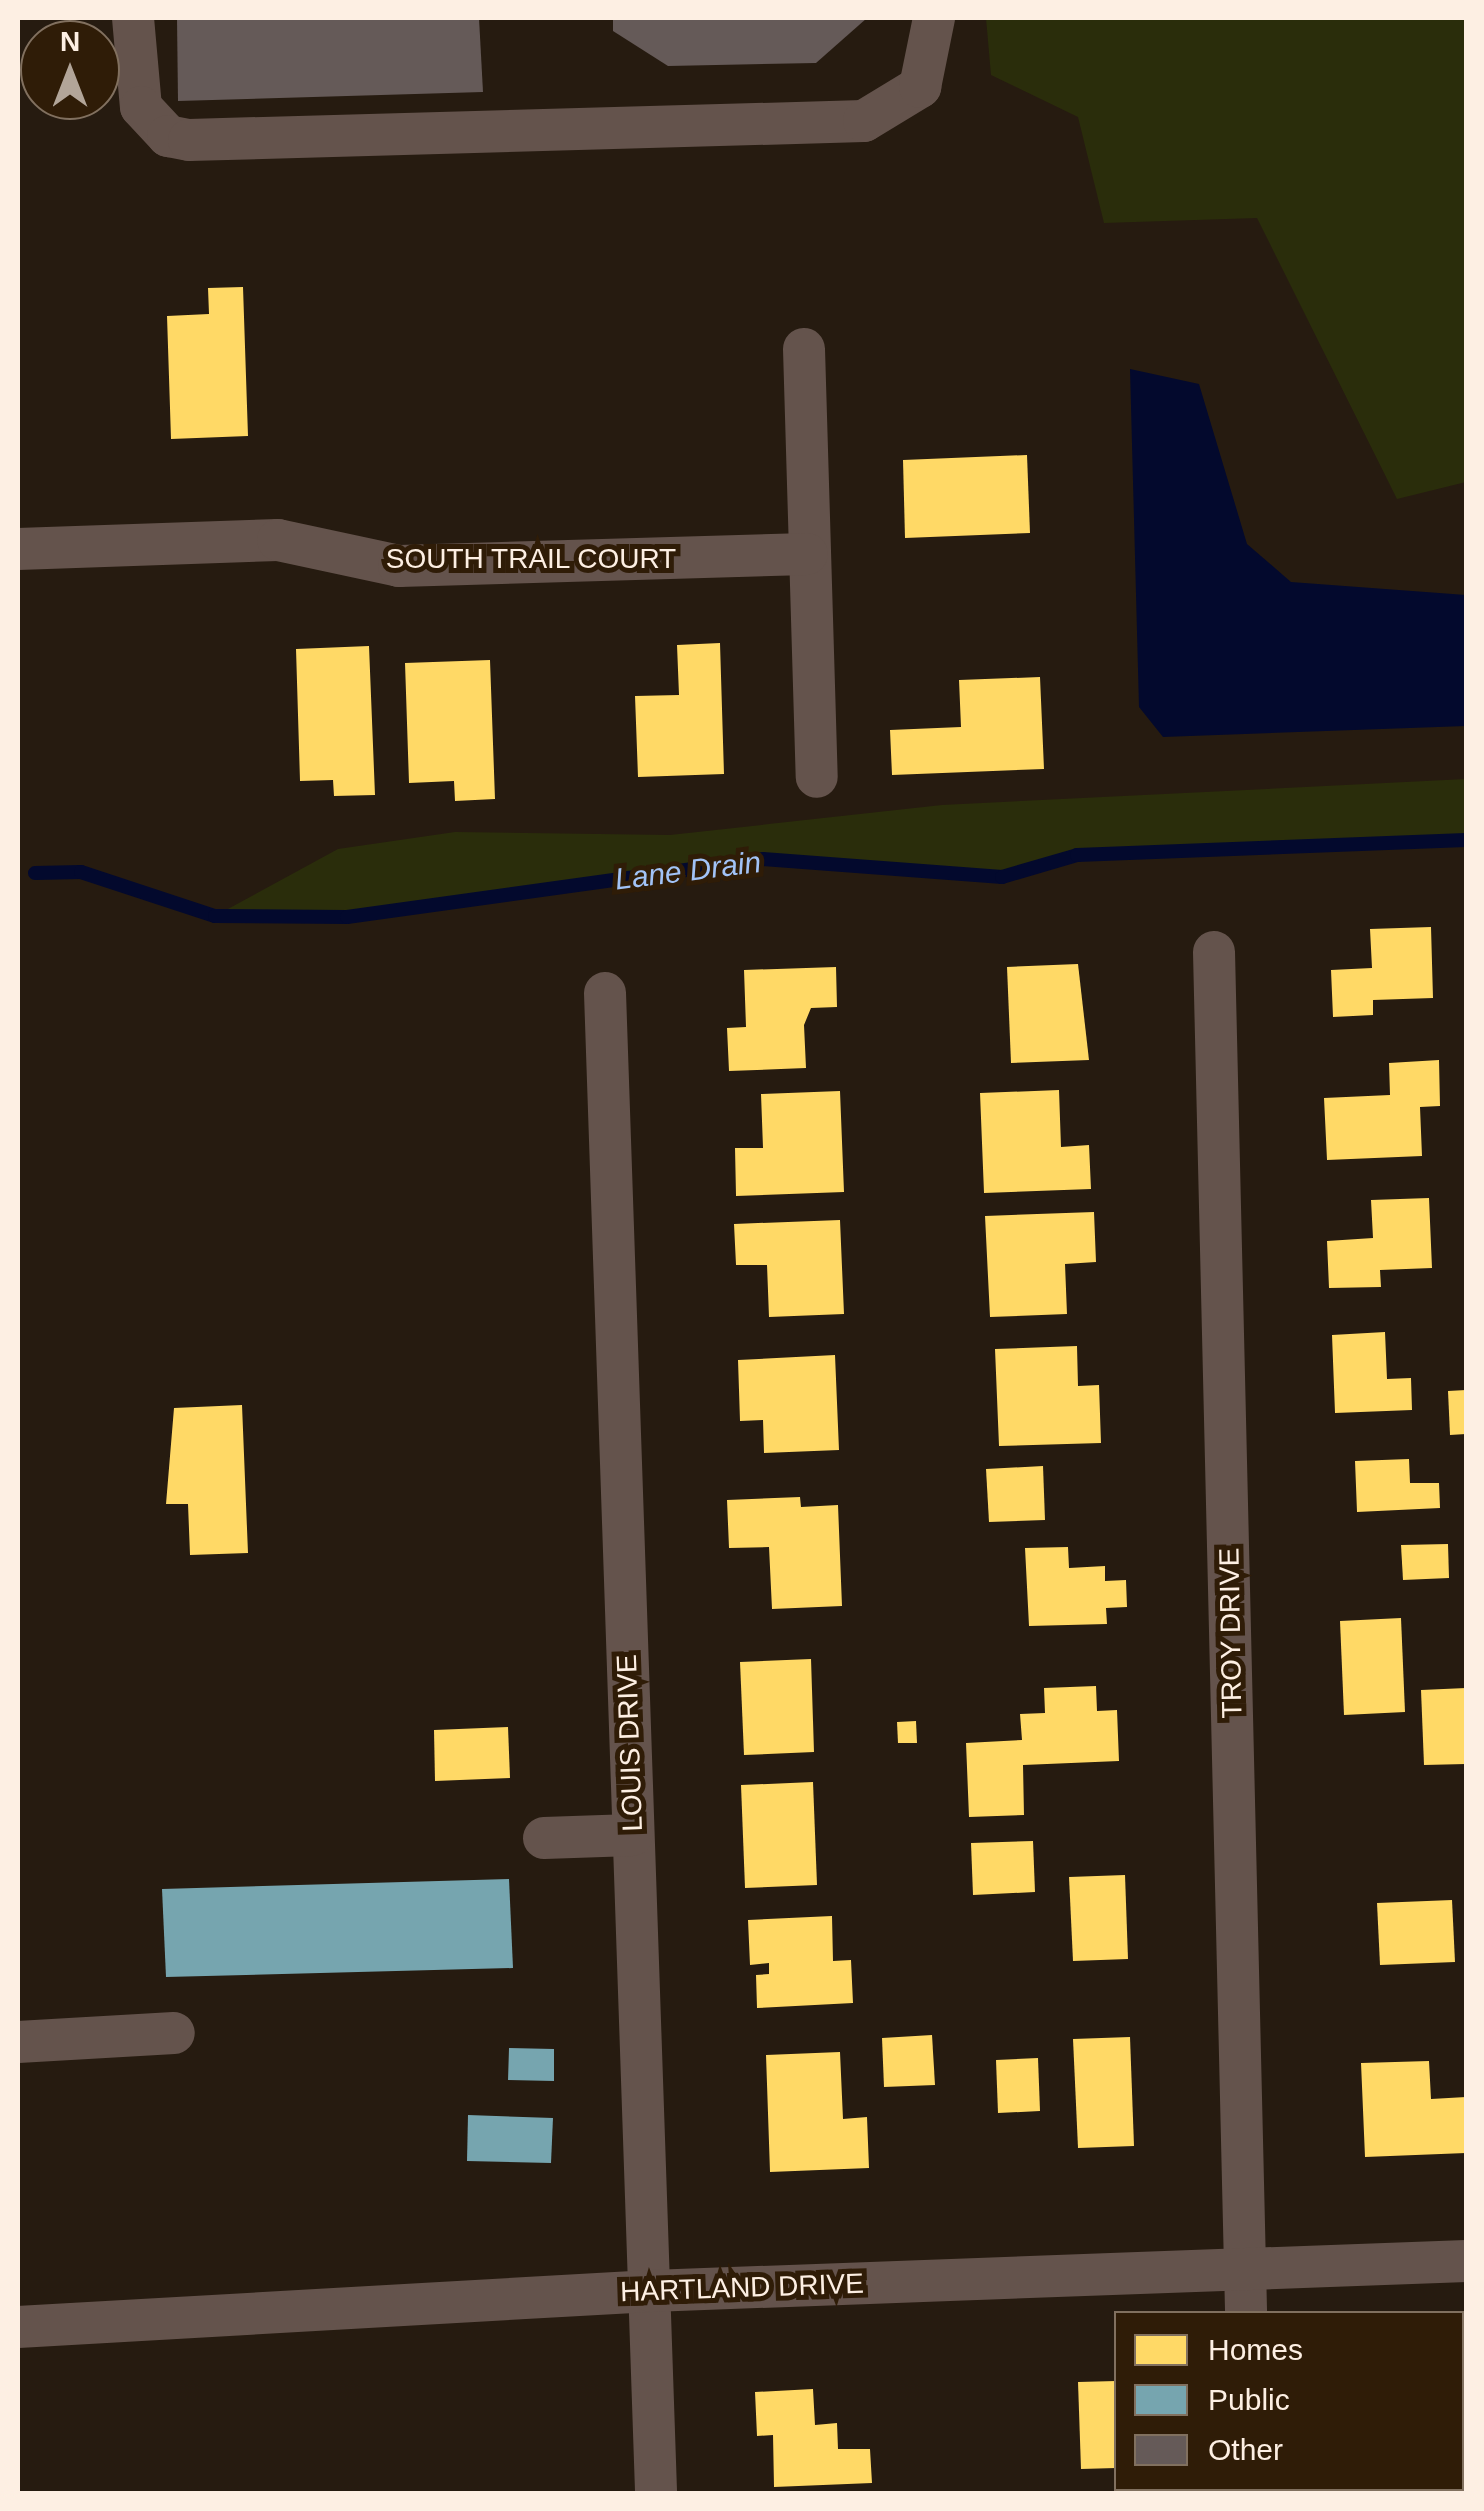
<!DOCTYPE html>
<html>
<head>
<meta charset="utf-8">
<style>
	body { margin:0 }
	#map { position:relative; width:1484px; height:2511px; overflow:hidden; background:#261b10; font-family:Helvetica,sans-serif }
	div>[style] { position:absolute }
	.green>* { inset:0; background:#2a2d0b }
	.water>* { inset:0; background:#03092d }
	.homes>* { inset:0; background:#ffd966 }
	.public>* { inset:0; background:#76a5af }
	.stream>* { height:14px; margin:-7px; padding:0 7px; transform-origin:7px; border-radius:7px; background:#03092d }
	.building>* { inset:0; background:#655a58 }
	.minor>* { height:42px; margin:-21px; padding:0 21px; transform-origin:21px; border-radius:21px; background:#64534c }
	span { translate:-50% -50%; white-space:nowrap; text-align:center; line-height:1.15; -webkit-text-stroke:10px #2f1c07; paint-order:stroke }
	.street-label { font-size:28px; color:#fdefe3 }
	.water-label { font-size:30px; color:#a2c3f7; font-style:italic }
	.frame { position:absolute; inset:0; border:20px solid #fdefe3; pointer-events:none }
	.legend { position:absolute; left:1114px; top:2311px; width:350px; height:180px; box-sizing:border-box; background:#2f1c07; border:2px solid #81705f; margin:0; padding:12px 18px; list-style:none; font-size:30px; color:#fdefe3 }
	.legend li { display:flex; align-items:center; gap:20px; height:50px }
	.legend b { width:50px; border:2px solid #81705f }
	.north { position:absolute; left:20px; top:20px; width:100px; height:100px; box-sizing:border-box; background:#2f1c07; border:2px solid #81705f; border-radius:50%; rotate:0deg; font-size:28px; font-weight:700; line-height:40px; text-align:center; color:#fdefe3 }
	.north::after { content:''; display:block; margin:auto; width:35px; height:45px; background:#b2a599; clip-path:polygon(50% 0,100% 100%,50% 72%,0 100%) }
</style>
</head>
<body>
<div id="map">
	<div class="green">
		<i style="clip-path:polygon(986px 18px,1466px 18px,1466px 482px,1397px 499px,1257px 218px,1104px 223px,1078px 117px,991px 75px)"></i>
		<i style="clip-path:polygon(1466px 779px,1466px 841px,1077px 855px,967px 880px,763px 859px,347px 917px,215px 916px,338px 849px,455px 832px,670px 835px,942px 805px)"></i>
	</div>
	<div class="water">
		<i style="clip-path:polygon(1130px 369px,1199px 384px,1247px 544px,1291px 582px,1466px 595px,1466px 726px,1163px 737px,1139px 707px)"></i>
	</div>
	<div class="homes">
		<i style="clip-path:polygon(243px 287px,248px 436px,171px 439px,167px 316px,209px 314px,208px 288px)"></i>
		<i style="clip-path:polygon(1027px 455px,1030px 533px,905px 538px,903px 460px)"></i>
		<i style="clip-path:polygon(720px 643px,724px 774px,638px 777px,635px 696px,679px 695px,677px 645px)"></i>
		<i style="clip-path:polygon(369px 646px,375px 795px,334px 796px,333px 780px,300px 781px,296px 649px)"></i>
		<i style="clip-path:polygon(490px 660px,495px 799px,455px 801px,454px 781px,409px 783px,405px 663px)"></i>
		<i style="clip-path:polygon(1040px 677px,1044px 769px,892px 775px,890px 730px,961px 727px,959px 680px)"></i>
		<i style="clip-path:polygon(1431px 927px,1433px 998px,1373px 1000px,1373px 1015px,1333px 1017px,1331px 970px,1372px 968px,1370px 929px)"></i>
		<i style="clip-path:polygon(1078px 964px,1089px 1060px,1011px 1063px,1007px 967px)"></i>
		<i style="clip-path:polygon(836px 967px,837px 1007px,811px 1008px,804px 1025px,806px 1068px,729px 1071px,727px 1028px,746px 1027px,744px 970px)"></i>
		<i style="clip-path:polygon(1439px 1060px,1440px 1106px,1420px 1107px,1422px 1156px,1327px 1160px,1324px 1098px,1390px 1095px,1389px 1063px)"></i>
		<i style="clip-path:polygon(1059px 1090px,1061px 1147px,1089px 1145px,1091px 1189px,984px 1193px,980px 1093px)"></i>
		<i style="clip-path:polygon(840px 1091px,844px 1192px,736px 1196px,735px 1148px,763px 1148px,761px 1094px)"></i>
		<i style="clip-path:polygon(1429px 1198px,1432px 1268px,1380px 1270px,1381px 1287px,1329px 1288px,1327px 1241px,1373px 1238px,1371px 1200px)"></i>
		<i style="clip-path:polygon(1094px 1212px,1096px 1262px,1065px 1264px,1067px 1314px,990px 1317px,985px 1216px)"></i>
		<i style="clip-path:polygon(840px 1220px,844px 1314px,769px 1317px,767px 1265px,736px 1265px,734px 1224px)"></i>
		<i style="clip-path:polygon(1385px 1332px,1387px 1379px,1411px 1378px,1412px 1410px,1335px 1413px,1332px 1335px)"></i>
		<i style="clip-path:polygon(1077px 1346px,1078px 1386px,1099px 1385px,1101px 1443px,999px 1446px,995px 1349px)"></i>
		<i style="clip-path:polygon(835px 1355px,839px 1450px,764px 1453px,763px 1420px,740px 1421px,738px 1360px)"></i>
		<i style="clip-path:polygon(1466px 1390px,1466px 1434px,1450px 1435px,1448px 1391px)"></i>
		<i style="clip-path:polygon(242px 1405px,248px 1553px,190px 1555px,188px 1504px,166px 1504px,174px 1408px)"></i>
		<i style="clip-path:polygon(1409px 1459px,1410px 1483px,1439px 1483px,1440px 1508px,1357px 1512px,1355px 1461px)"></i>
		<i style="clip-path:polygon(1043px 1466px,1045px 1520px,989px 1522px,986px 1469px)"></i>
		<i style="clip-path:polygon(800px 1497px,801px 1507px,838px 1505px,842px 1606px,772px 1609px,769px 1547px,729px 1548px,727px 1500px)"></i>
		<i style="clip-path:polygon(1448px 1544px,1449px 1578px,1403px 1580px,1401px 1545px)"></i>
		<i style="clip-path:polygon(1068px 1547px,1069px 1568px,1105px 1566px,1105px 1581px,1126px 1580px,1127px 1607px,1106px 1608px,1107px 1624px,1029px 1626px,1025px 1548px)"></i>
		<i style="clip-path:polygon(1401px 1618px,1405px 1712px,1344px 1715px,1340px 1621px)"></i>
		<i style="clip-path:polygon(811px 1659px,814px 1752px,744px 1755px,740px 1662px)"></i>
		<i style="clip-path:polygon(1096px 1686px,1097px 1711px,1117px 1710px,1119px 1761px,1023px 1765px,1024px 1815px,969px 1817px,966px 1743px,1022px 1740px,1020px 1714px,1045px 1713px,1044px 1688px)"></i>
		<i style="clip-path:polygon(1466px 1688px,1466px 1764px,1424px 1765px,1421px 1690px)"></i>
		<i style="clip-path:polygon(916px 1721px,917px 1743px,898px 1743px,897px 1722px)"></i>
		<i style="clip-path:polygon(508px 1727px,510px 1778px,435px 1781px,434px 1730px)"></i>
		<i style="clip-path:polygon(813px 1782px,817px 1885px,745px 1888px,741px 1785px)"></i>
		<i style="clip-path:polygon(1033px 1841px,1035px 1892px,973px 1895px,971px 1843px)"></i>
		<i style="clip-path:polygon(1125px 1875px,1128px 1959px,1073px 1961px,1069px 1877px)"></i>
		<i style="clip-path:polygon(1452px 1900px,1455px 1962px,1380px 1965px,1377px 1903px)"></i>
		<i style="clip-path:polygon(832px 1916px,833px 1961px,851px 1960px,853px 2003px,757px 2008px,756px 1975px,769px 1974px,769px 1963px,750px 1965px,748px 1920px)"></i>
		<i style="clip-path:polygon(932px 2035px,935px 2085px,884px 2087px,882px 2038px)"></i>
		<i style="clip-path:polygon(1130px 2037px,1134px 2146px,1078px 2148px,1073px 2039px)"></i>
		<i style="clip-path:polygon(840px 2052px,843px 2119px,867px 2117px,869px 2168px,770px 2172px,766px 2055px)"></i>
		<i style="clip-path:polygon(1038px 2058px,1040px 2111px,998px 2113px,996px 2060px)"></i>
		<i style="clip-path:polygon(1429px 2061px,1431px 2099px,1466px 2097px,1466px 2153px,1365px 2157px,1361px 2063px)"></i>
		<i style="clip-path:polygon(1466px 2374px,1466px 2494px,1443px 2494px,1462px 2488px)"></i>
		<i style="clip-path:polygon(1116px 2381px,1116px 2468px,1081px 2469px,1078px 2382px)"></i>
		<i style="clip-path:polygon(813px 2389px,815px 2425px,837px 2423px,838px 2449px,870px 2449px,872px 2483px,774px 2487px,773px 2435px,757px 2436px,755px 2392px)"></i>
	</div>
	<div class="public">
		<i style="clip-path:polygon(509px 1879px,513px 1968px,166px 1977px,162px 1889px)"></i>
		<i style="clip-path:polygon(509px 2048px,554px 2049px,554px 2081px,508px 2080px)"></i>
		<i style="clip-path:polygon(468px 2115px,553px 2118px,551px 2163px,467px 2161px)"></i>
	</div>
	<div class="stream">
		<i style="left:35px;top:873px;width:46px;rotate:-1.2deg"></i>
		<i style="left:81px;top:872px;width:141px;rotate:18.2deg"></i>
		<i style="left:215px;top:916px;width:132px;rotate:0.4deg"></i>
		<i style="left:347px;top:917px;width:420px;rotate:-7.9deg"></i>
		<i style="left:763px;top:859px;width:240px;rotate:4.3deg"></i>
		<i style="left:1002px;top:877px;width:78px;rotate:-16.3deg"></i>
		<i style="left:1077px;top:855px;width:389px;rotate:-2.2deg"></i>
	</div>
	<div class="building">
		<i style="clip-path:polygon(177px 18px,479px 18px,483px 92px,178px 101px)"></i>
		<i style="clip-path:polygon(613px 18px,867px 18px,816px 63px,668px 66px,613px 31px)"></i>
	</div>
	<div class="minor">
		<i style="left:133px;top:18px;width:89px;rotate:84.9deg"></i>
		<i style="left:141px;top:107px;width:40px;rotate:47deg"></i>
		<i style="left:168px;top:136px;width:21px;rotate:11deg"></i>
		<i style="left:189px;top:140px;width:675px;rotate:-1.61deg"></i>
		<i style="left:864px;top:121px;width:66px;rotate:-31.3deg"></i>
		<i style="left:920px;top:87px;width:70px;rotate:-78.5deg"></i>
		<i style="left:804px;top:349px;width:428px;rotate:88.3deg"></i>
		<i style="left:18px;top:549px;width:260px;rotate:-2deg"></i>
		<i style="left:278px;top:540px;width:124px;rotate:12.1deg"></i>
		<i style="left:399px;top:566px;width:408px;rotate:-1.7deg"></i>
		<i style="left:1214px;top:952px;width:1362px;rotate:88.65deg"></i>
		<i style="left:605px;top:993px;width:1502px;rotate:88.05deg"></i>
		<i style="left:544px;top:1838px;width:88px;rotate:-2deg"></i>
		<i style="left:18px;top:2042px;width:156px;rotate:-3.3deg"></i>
		<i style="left:18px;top:2327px;width:634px;rotate:-3.26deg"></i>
		<i style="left:651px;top:2291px;width:816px;rotate:-2.11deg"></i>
		<i style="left:1252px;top:2488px;width:6px;rotate:90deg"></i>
	</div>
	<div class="street-label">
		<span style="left:531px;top:559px">SOUTH TRAIL COURT</span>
		<span style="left:1231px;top:1633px;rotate:-91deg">TROY DRIVE</span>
		<span style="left:630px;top:1743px;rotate:-92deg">LOUIS DRIVE</span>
		<span style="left:742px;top:2288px;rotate:-2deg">HARTLAND DRIVE</span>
	</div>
	<div class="water-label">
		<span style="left:688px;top:871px;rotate:-7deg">Lane Drain</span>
	</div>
	<div class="frame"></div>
	<ul class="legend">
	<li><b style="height:28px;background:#ffd966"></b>Homes</li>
	<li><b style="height:28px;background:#76a5af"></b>Public</li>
	<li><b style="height:28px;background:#655a58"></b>Other</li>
	</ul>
	<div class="north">N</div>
</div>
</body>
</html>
